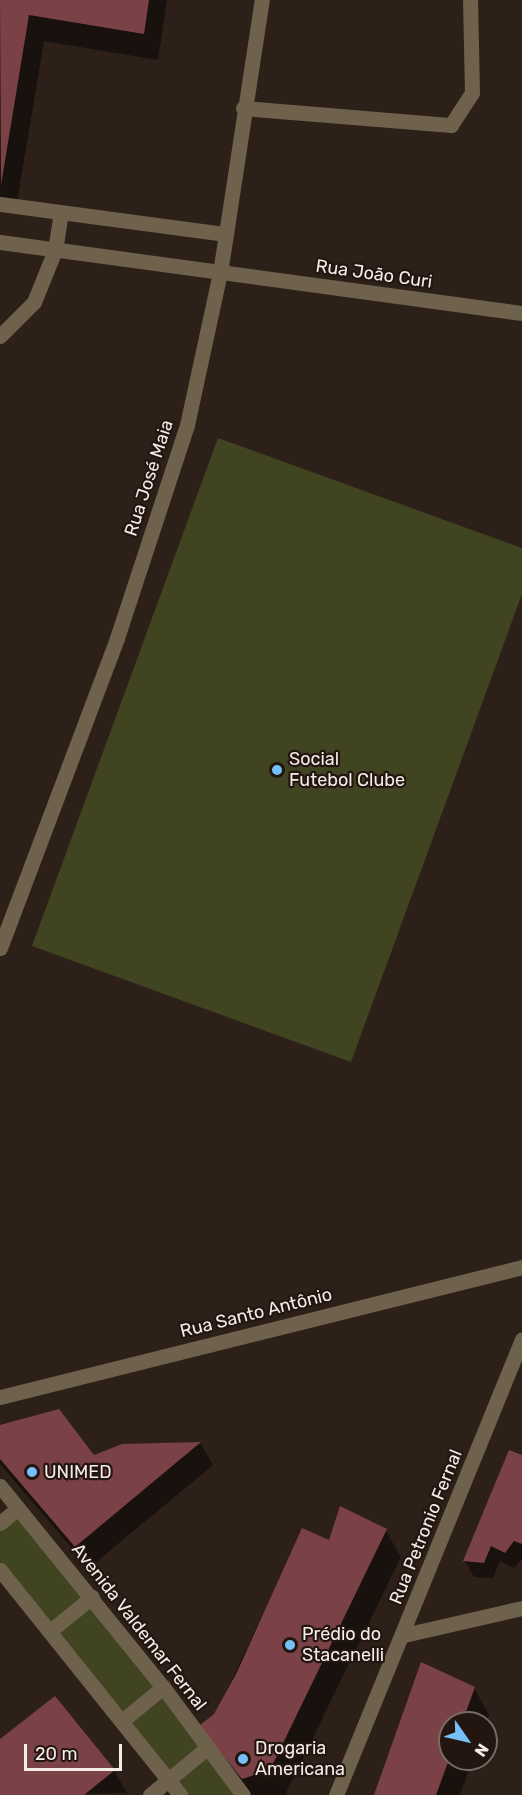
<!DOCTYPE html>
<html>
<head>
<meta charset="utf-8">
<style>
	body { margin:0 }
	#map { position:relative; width:522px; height:1795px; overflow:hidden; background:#2d2019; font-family:Rubik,sans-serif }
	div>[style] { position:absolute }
	.green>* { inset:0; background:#404421 }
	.shadow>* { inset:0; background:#0007 }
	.building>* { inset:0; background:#7a4146 }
	.minor>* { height:15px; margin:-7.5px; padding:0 7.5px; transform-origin:7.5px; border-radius:7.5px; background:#6e624d }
	.tertiary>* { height:15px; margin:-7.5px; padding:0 7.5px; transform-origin:7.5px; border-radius:7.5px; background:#6e624d }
	.dots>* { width:16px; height:16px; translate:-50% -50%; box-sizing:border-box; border:3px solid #231610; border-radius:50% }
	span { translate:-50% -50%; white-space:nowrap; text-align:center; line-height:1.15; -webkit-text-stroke:4.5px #231610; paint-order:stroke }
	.street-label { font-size:18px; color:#f5ebe7 }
	.poi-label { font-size:18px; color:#f5ebe7 }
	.left { translate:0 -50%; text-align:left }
	.north { position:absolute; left:438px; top:1711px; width:60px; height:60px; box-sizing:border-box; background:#231610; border:2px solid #776b66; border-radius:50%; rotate:124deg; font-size:16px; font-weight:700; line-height:24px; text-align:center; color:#f5ebe7 }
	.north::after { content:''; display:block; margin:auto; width:21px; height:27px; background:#76c0f7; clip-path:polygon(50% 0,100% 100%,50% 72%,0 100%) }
	.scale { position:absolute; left:24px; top:1744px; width:98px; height:27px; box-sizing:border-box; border:3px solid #f5ebe7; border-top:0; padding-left:8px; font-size:18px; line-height:21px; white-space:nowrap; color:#f5ebe7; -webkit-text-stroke:4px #231610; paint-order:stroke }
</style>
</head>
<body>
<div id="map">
	<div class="green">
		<i style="clip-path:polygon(218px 438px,522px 548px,522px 594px,351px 1062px,32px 946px)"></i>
		<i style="clip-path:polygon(18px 1509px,91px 1597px,51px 1631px,0 1568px,0 1524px)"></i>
		<i style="clip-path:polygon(91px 1598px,162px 1686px,123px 1719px,52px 1632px)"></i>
		<i style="clip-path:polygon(163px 1687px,206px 1747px,168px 1779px,124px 1720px)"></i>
		<i style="clip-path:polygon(208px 1748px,241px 1795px,181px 1795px,168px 1779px)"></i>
	</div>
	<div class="shadow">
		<i style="clip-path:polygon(0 0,167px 0,158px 60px,44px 41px,15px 214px,0 212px)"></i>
		<i style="clip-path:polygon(0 1427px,93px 1457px,122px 1446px,201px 1444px,213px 1465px,89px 1568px,0 1464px)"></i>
		<i style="clip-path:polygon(510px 1452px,522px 1457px,522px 1559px,514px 1568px,500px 1561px,493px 1578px,474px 1577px,465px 1561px)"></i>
		<i style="clip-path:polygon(303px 1530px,330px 1542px,386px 1531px,401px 1557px,285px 1795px,251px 1795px,216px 1753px,215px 1715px)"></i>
		<i style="clip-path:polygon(474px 1688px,489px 1715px,486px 1723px,450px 1723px,450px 1759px,473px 1759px,460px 1795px,375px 1795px)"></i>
		<i style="clip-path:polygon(0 1741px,114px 1771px,127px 1793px,0 1795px)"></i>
	</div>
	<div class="building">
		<i style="clip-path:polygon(0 0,149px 0,144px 34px,29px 15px,1px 185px)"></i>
		<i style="clip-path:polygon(59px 1409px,94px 1455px,122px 1444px,201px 1442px,75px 1547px,0 1459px,0 1425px)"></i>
		<i style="clip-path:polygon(509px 1450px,522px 1455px,522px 1544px,514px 1541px,505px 1553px,491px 1546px,484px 1563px,463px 1561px)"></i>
		<i style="clip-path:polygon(340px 1506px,387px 1529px,270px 1770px,242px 1779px,199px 1726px,214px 1714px,237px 1672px,302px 1528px,329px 1540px)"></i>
		<i style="clip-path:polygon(421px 1662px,475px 1687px,462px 1723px,450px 1723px,450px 1757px,436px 1795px,374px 1795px)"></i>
		<i style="clip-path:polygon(55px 1696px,115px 1770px,84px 1795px,0 1795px,0 1739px)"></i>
	</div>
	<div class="minor">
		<i style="left:243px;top:108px;width:209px;rotate:4.7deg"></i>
		<i style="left:451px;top:125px;width:38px;rotate:-57deg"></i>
		<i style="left:472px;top:93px;width:93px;rotate:-91.2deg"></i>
		<i style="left:0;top:204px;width:228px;rotate:7.6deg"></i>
		<i style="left:0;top:242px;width:527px;rotate:7.75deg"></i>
		<i style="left:0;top:336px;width:48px;rotate:-45deg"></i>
		<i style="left:34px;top:302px;width:56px;rotate:-68deg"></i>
		<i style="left:55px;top:250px;width:37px;rotate:-81deg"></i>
		<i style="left:0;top:948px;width:331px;rotate:-69.3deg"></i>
		<i style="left:117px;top:638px;width:224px;rotate:-71.8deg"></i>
		<i style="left:187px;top:425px;width:156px;rotate:-77.8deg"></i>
		<i style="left:220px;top:273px;width:276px;rotate:-81.3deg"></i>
		<i style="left:0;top:1397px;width:538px;rotate:-13.98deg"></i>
		<i style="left:404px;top:1635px;width:121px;rotate:-12.9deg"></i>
		<i style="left:150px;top:1795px;width:75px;rotate:-39.6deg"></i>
		<i style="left:336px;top:1795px;width:492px;rotate:-67.8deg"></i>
	</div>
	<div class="tertiary">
		<i style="left:0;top:1486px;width:259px;rotate:51deg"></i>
		<i style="left:163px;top:1687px;width:134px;rotate:53.5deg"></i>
		<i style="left:0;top:1523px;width:23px;rotate:-40deg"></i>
		<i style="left:0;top:1570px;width:288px;rotate:51.3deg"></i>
		<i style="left:50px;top:1631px;width:54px;rotate:-39deg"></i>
		<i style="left:123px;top:1720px;width:52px;rotate:-39.5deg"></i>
	</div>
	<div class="dots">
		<i style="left:277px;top:770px;background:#76c0f7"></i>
		<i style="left:32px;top:1472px;background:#76c0f7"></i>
		<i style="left:290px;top:1645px;background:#76c0f7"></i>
		<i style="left:243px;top:1759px;background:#76c0f7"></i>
	</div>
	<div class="street-label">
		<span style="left:374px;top:274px;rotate:8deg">Rua João Curi</span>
		<span style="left:149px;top:478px;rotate:-72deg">Rua José Maia</span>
		<span style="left:256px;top:1313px;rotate:-14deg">Rua Santo Antônio</span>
		<span style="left:426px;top:1527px;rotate:-68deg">Rua Petronio Fernal</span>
		<span style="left:139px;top:1627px;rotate:52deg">Avenida Valdemar Fernal</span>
	</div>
	<div class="poi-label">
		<span class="left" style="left:289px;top:770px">Social<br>Futebol Clube</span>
		<span class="left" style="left:44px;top:1472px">UNIMED</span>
		<span class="left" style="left:302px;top:1645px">Prédio do<br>Stacanelli</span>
		<span class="left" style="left:255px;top:1759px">Drogaria<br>Americana</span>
	</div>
	<div class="north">N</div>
	<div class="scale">20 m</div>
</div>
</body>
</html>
